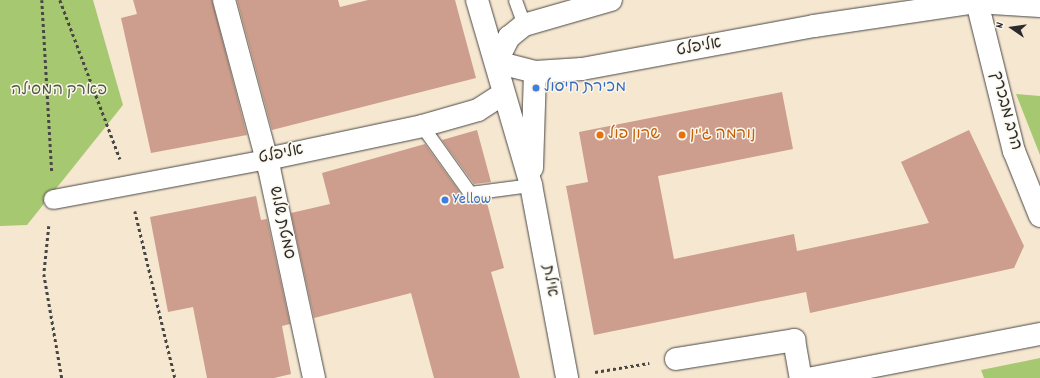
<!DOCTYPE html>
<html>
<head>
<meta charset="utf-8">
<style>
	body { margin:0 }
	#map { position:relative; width:1040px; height:378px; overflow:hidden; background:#f6e7d1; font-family:Dekko,"Playpen Sans Hebrew",sans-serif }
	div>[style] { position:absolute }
	.green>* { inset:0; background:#a6c870 }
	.building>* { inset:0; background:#cd9d8d }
	.path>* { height:2.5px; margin-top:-1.25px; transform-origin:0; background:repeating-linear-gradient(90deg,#494744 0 3px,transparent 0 6px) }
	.roads { filter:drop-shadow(0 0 1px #494744) drop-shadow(0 0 1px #494744) }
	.service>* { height:13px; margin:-6.5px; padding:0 6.5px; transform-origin:6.5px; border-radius:6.5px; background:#fff }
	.pedestrian>* { height:19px; margin:-9.5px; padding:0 9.5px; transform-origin:9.5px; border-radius:9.5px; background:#fff }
	.minor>* { height:22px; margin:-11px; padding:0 11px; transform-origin:11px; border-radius:11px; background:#fff }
	.tertiary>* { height:22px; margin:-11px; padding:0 11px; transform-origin:11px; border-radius:11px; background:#fff }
	.secondary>* { height:22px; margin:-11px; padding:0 11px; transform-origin:11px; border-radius:11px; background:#fff }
	.dots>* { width:11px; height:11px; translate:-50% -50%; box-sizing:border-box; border:2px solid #fbf7ec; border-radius:50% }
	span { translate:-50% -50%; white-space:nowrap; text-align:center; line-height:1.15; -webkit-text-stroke:3px #fbf7ec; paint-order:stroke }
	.street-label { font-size:16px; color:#2b2b2b }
	.shop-label { font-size:16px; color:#366cbe }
	.left { translate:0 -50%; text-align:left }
	.park-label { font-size:16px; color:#505a40 }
	.food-label { font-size:16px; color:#c56008 }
	.north { position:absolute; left:992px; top:8px; width:40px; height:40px; -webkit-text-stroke:3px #fbf7ec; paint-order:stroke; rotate:283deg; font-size:11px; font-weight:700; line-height:16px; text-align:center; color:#2b2b2b }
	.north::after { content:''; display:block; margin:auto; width:14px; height:18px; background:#2b2b2b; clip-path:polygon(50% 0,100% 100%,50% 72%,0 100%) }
</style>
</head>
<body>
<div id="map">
	<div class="green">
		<i style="clip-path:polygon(0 0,93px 0,123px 105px,27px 225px,0 226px)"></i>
		<i style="clip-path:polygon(1016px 94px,1040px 96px,1040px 155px)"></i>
		<i style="clip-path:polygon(1040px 358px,1040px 378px,984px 378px,981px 370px)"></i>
	</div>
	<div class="building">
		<i style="clip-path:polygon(133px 0,212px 0,247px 135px,151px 153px,121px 18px,137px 14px)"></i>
		<i style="clip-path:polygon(237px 0,338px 0,340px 7px,368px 0,455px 0,476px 78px,272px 130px)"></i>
		<i style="clip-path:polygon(782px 92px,793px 149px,658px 176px,674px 259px,794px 234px,797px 251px,929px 223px,901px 162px,969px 130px,1024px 246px,1014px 268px,810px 313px,806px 292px,594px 335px,566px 186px,588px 182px,579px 132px)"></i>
		<i style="clip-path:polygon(477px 130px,491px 182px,474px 184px,442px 140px)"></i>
		<i style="clip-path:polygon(425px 144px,464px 198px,486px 199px,504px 268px,491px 272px,520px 378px,434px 378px,411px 293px,314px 318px,291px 213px,330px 204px,322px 173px)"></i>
		<i style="clip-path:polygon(256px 196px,261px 220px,267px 219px,290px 324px,282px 326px,291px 374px,274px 378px,207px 378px,193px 307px,168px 312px,150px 217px)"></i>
	</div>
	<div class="path">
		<i style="left:42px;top:0;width:171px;rotate:86.7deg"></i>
		<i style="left:60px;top:0;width:170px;rotate:69.3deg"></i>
		<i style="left:135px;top:211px;width:172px;rotate:76.5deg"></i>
		<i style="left:49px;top:226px;width:48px;rotate:95.9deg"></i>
		<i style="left:44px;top:274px;width:106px;rotate:80.2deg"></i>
		<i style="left:595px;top:372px;width:55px;rotate:-9.5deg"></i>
	</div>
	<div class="roads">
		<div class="service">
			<i style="left:515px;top:0;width:27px;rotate:70deg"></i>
			<i style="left:422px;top:126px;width:82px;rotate:54.4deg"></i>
			<i style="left:470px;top:193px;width:62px;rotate:-7.5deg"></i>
		</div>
		<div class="pedestrian">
			<i style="left:53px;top:199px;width:218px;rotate:-10.6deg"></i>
		</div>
		<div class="minor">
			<i style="left:224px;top:0;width:174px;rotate:75deg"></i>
			<i style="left:269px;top:168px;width:215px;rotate:77.9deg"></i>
			<i style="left:977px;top:2px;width:154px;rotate:76.1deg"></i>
			<i style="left:1014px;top:151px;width:70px;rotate:68.2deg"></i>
			<i style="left:267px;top:159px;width:158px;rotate:-12deg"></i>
			<i style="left:422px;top:126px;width:58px;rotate:-15.9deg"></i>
			<i style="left:478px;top:110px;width:30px;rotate:-33deg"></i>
			<i style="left:676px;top:359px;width:120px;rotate:-9.1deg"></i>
			<i style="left:794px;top:340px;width:39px;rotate:80deg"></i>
			<i style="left:813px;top:378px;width:231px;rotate:-11deg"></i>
		</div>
		<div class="tertiary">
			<i style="left:477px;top:0;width:193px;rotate:73.7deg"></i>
			<i style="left:531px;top:185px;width:196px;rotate:79.4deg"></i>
			<i style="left:532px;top:168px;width:96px;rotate:-88.2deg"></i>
		</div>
		<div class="secondary">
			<i style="left:611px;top:0;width:91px;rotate:164deg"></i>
			<i style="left:524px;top:25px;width:19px;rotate:141deg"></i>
			<i style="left:509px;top:37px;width:28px;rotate:117deg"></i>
			<i style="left:496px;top:62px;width:40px;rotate:14.4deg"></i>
			<i style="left:535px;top:72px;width:47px;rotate:-3.7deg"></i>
			<i style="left:582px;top:69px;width:236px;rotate:-10.5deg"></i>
			<i style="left:814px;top:26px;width:165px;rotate:-8.4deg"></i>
			<i style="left:977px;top:2px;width:63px;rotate:3.6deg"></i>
		</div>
	</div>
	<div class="dots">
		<i style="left:536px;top:88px;background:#3f7fe0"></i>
		<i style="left:600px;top:135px;background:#e8710a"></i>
		<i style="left:682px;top:135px;background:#e8710a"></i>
		<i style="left:445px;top:200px;background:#3f7fe0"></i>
	</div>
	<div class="street-label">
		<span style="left:699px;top:48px;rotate:-11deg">אליפלט</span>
		<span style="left:1005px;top:111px;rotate:75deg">הרב מבכרך</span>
		<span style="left:281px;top:155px;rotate:-12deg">אליפלט</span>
		<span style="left:281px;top:223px;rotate:78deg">סמטת שלוש</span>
		<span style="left:549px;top:281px;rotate:80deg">אילת</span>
	</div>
	<div class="shop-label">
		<span class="left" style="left:544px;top:88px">מכירת חיסול</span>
		<span class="left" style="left:453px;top:200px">Yellow</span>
	</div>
	<div class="park-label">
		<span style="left:59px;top:91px">פארק המסילה</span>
	</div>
	<div class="food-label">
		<span class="left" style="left:608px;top:135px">שרון פול</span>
		<span class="left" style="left:690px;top:135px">נורמה ג'ין</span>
	</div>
	<div class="north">N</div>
</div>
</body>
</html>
